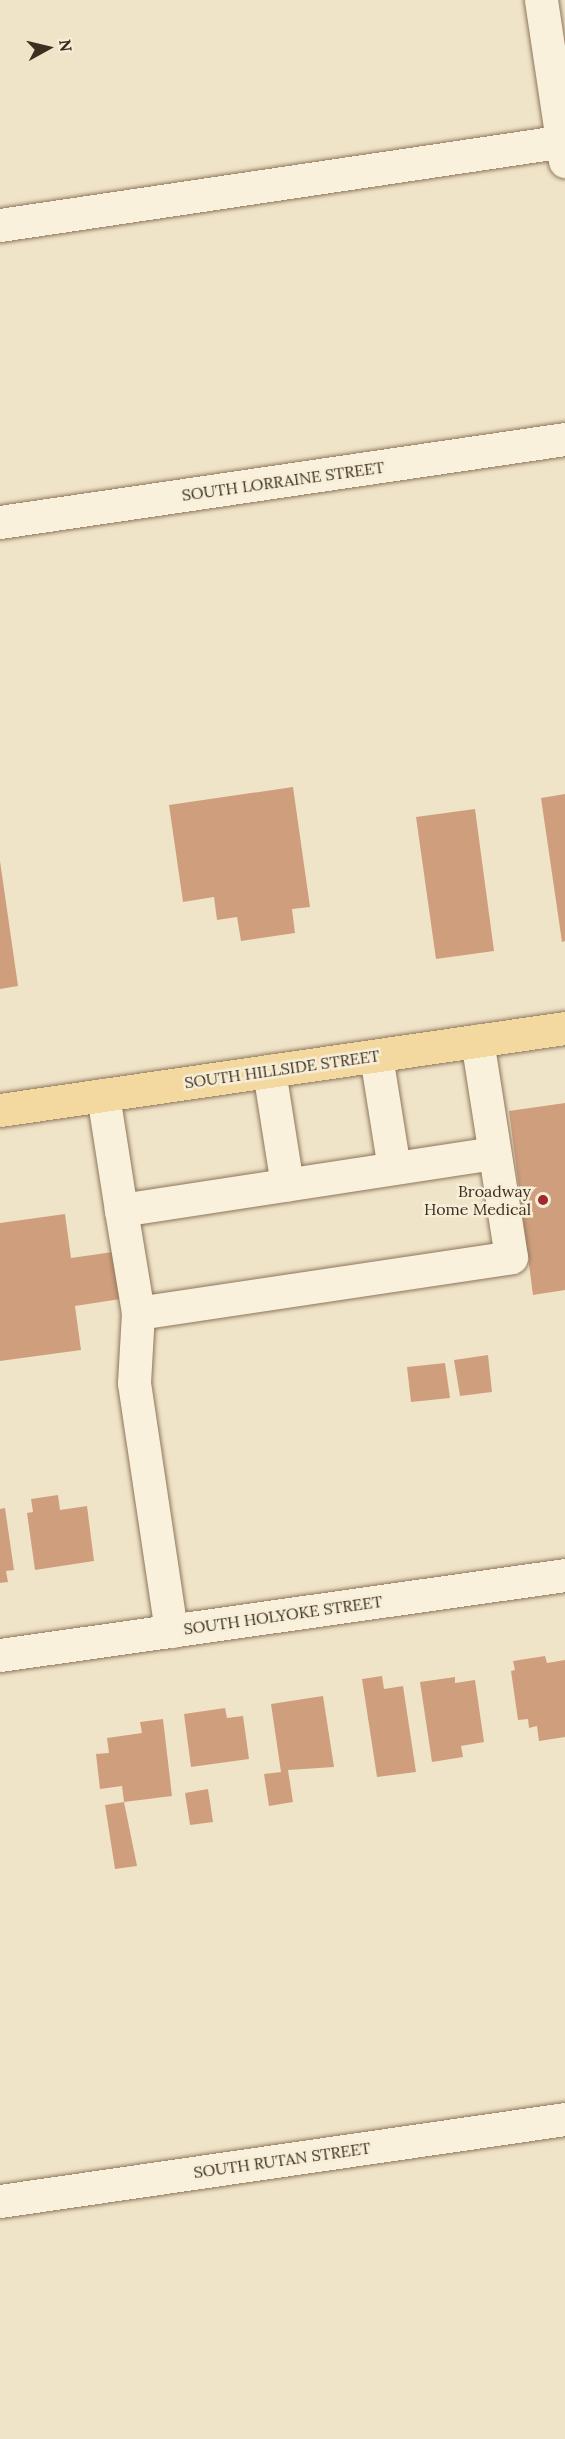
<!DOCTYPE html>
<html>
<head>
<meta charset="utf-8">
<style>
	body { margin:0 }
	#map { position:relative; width:565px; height:2439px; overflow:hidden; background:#f0e4c8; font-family:Lora,serif }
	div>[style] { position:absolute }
	.building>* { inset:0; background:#cf9f7d }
	.roads { filter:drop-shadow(0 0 2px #8d765c) drop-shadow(0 0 2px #8d765c) }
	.minor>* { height:33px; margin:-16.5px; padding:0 16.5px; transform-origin:16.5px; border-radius:16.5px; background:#faf1dc }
	.major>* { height:33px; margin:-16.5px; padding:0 16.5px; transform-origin:16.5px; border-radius:16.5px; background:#f3d9a0 }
	.dots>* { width:16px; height:16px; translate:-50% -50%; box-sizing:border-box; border:3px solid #f7eed8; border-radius:50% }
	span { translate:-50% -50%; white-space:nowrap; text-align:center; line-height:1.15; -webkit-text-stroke:5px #f7eed8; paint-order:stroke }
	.street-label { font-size:16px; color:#3d2e20 }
	.poi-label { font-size:16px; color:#3d2e20 }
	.right { translate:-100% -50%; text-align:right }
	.north { position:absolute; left:18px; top:18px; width:60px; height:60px; -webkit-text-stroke:4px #f7eed8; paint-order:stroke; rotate:82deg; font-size:16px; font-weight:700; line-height:24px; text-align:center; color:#3d2e20 }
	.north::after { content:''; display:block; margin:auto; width:21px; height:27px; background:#3d2e20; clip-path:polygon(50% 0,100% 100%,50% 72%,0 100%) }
</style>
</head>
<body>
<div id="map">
	<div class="building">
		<i style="clip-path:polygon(293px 787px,310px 907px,292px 909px,295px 933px,241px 941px,237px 917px,217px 920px,214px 897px,183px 902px,169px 805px)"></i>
		<i style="clip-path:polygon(565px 794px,565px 941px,562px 942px,541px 798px)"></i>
		<i style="clip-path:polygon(475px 809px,494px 951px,436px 959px,416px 817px)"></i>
		<i style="clip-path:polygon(0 861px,18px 986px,0 989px)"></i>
		<i style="clip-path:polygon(565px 1103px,565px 1290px,533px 1295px,509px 1111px)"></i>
		<i style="clip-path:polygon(65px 1214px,71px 1258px,120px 1251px,127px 1298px,75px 1306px,81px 1350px,0 1361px,0 1223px)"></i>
		<i style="clip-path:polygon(488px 1355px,492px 1392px,460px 1396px,454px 1360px)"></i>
		<i style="clip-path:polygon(445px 1363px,450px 1398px,411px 1402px,407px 1367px)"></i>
		<i style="clip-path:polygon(58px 1495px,60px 1510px,87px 1506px,94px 1561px,35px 1570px,27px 1513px,33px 1512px,31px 1499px)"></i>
		<i style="clip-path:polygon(5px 1508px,14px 1570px,6px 1571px,8px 1582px,0 1583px,0 1509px)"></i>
		<i style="clip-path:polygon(545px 1656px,547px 1663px,565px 1660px,565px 1737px,539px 1741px,537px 1726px,529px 1728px,528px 1719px,518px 1720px,511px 1671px,515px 1670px,513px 1661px)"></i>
		<i style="clip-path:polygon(382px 1676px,384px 1689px,403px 1686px,416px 1772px,377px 1777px,362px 1679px)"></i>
		<i style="clip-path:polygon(455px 1677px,455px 1683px,475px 1680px,484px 1742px,461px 1746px,463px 1757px,432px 1762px,420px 1682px)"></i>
		<i style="clip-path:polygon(323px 1696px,334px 1767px,288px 1770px,293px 1802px,269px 1806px,264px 1774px,281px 1772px,271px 1704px)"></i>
		<i style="clip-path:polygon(225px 1708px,227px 1718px,243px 1716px,249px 1759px,191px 1767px,184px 1714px)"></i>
		<i style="clip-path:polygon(163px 1719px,172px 1796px,124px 1802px,122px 1786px,100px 1789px,96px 1754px,109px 1753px,107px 1738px,142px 1733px,140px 1722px)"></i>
		<i style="clip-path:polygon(208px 1789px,213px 1822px,190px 1825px,185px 1793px)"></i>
		<i style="clip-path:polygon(124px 1802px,137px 1866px,115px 1869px,105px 1805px)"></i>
	</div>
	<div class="roads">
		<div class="minor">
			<i style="left:541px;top:0;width:163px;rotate:81.5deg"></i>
			<i style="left:0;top:225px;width:571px;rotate:-8.46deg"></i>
			<i style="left:0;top:522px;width:571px;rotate:-8.36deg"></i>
			<i style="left:376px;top:1056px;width:113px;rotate:80.9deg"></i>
			<i style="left:269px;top:1071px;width:115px;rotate:81deg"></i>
			<i style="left:103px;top:1095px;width:116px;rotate:81.1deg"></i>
			<i style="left:121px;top:1210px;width:377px;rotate:-8.7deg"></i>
			<i style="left:121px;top:1210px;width:104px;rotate:80.6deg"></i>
			<i style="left:138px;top:1313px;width:377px;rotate:-8.5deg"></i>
			<i style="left:511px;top:1257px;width:219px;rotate:-98.9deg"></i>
			<i style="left:138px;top:1313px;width:70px;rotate:93.3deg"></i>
			<i style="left:134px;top:1383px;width:251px;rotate:81.5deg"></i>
			<i style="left:0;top:1655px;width:571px;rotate:-8.06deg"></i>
			<i style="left:0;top:2201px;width:571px;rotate:-8.26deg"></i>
		</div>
		<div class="major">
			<i style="left:0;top:1110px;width:571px;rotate:-8.26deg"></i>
		</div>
	</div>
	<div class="dots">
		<i style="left:543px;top:1200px;background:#9e2a2b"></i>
	</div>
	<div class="street-label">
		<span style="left:283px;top:481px;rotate:-8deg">SOUTH LORRAINE STREET</span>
		<span style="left:282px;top:1069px;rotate:-8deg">SOUTH HILLSIDE STREET</span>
		<span style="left:283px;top:1615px;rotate:-8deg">SOUTH HOLYOKE STREET</span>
		<span style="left:282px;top:2160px;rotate:-8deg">SOUTH RUTAN STREET</span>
	</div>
	<div class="poi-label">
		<span class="right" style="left:531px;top:1200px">Broadway<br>Home Medical</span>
	</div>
	<div class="north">N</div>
</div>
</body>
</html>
